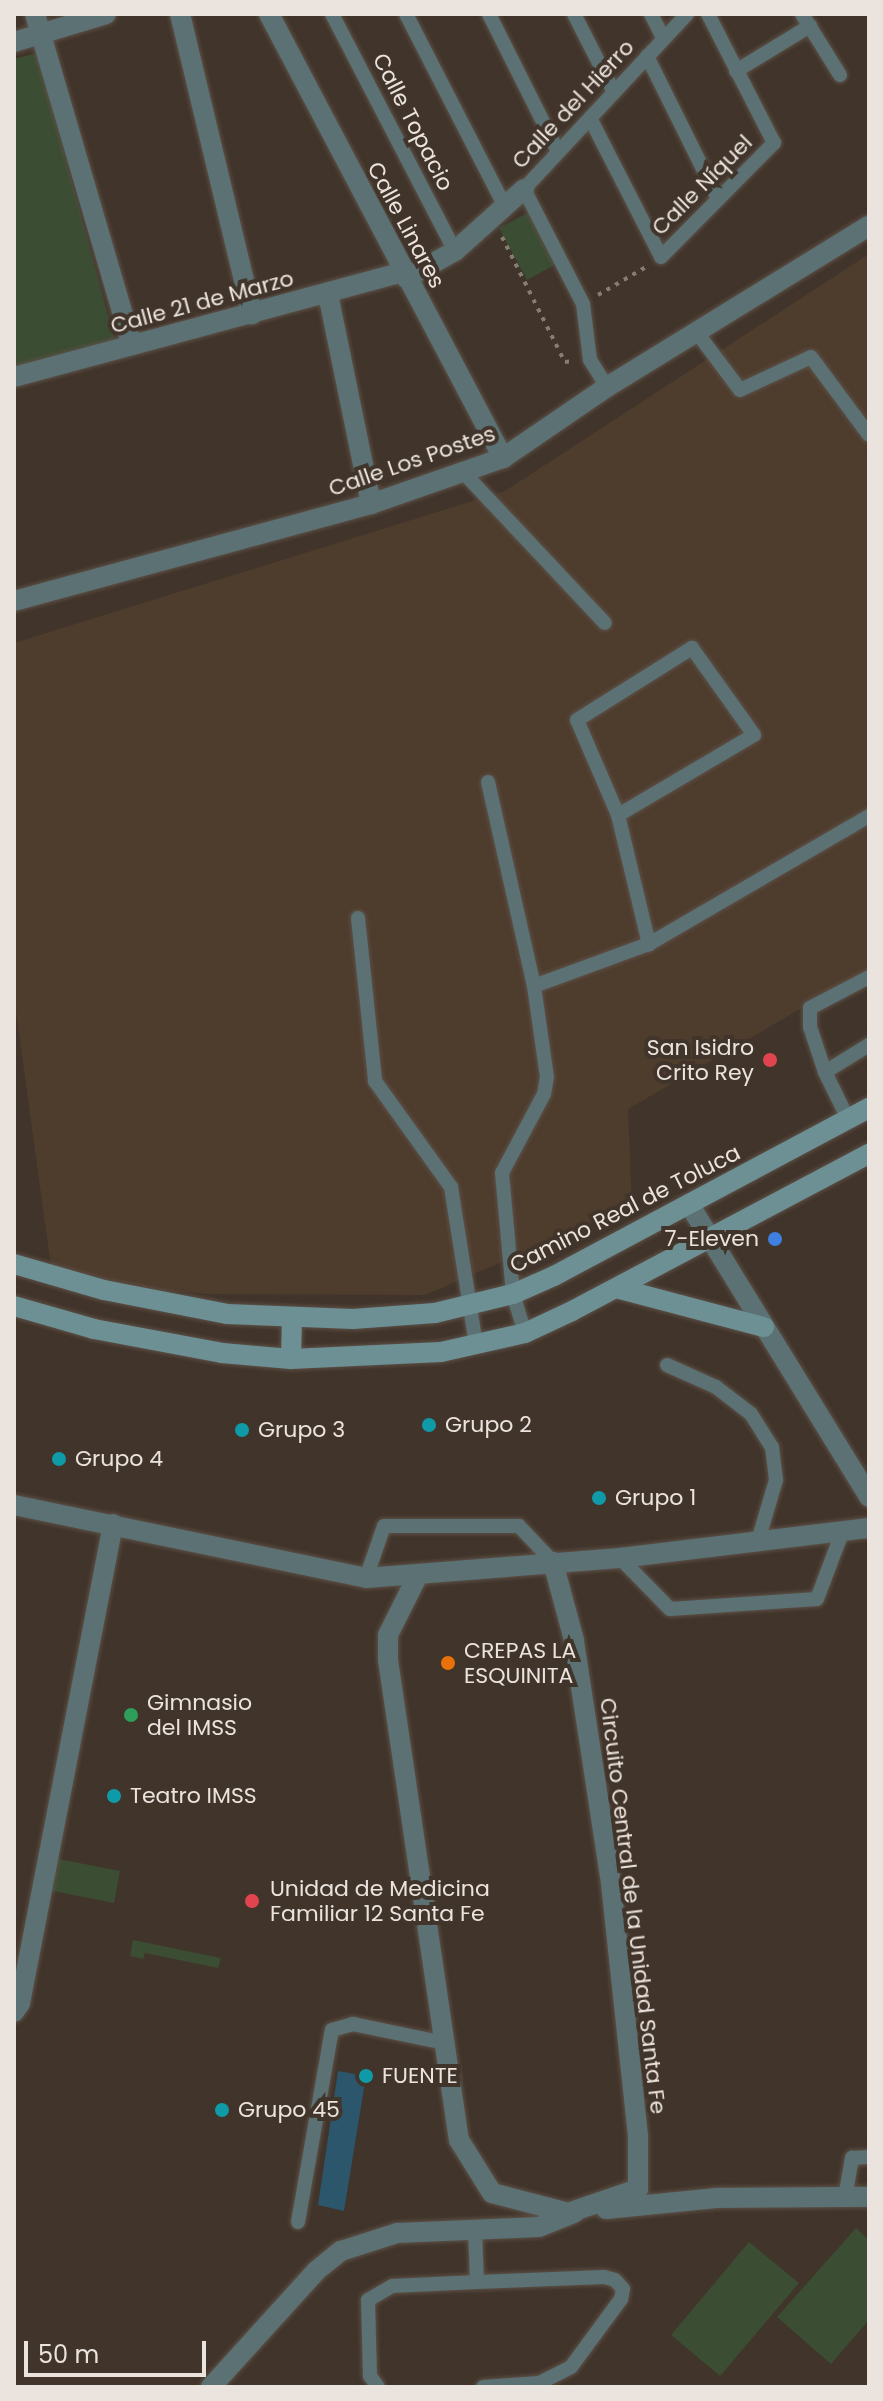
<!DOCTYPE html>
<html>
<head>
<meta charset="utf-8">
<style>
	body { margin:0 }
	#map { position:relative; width:883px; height:2401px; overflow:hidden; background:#41342a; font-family:Poppins,sans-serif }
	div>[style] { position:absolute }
	.built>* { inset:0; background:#4e3c2d }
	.green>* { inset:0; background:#3b4d33 }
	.water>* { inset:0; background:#2b566b }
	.path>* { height:4px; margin-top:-2px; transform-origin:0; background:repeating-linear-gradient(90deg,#877c73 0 4px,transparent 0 10px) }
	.roads { filter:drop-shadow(0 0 2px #5c5047) drop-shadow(0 0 2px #5c5047) }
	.lane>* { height:14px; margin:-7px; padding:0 7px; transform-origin:7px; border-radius:7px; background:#5b7173 }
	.street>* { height:20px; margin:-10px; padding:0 10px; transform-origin:10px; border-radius:10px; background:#5b7173 }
	.secondary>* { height:20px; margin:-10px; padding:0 10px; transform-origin:10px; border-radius:10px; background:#6d9095 }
	.dots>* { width:22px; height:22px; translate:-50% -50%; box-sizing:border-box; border:4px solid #41342a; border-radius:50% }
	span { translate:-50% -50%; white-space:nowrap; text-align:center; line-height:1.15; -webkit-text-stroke:8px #41342a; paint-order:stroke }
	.street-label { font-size:22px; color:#ebe3dd }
	.poi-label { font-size:22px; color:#ebe3dd }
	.right { translate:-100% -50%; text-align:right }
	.left { translate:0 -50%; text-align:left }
	.frame { position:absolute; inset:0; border:16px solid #ebe3dd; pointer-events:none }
	.scale { position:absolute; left:24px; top:2341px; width:182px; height:36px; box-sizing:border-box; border:4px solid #ebe3dd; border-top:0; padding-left:10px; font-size:24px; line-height:28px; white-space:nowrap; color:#ebe3dd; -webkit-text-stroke:6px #41342a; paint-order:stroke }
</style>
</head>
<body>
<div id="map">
	<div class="built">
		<i style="clip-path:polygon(869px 254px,869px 969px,628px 1109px,632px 1206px,425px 1295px,210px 1294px,53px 1282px,14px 997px,14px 643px,505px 491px)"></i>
	</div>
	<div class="green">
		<i style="clip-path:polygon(37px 53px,116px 344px,14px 373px,14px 59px)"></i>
		<i style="clip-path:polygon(531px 211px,558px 263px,527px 280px,499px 228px)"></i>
		<i style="clip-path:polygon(54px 1858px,120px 1871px,114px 1903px,48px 1890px)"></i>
		<i style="clip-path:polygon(133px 1940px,221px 1958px,218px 1968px,145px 1953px,143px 1959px,130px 1956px)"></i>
		<i style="clip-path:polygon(856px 2228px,869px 2240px,869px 2320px,831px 2364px,777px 2317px)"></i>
		<i style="clip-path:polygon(749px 2242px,799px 2283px,720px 2376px,671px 2335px)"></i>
	</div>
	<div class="water">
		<i style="clip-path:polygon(338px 2071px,366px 2076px,344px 2211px,318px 2205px)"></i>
	</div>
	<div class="path">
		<i style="left:502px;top:237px;width:140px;rotate:63.3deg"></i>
		<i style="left:565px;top:362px;width:8px;rotate:-7deg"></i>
		<i style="left:598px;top:295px;width:56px;rotate:-30.3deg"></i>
	</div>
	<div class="roads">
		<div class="lane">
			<i style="left:332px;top:14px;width:267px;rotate:62.6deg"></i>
			<i style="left:406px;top:14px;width:215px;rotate:62.8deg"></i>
			<i style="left:489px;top:14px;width:154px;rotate:63.4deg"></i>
			<i style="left:574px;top:14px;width:88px;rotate:62.9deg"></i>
			<i style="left:651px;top:14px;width:28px;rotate:63deg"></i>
			<i style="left:802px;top:14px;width:72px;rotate:58.1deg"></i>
			<i style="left:647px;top:56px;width:160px;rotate:63.6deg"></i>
			<i style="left:736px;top:71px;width:87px;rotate:-31.3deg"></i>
			<i style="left:590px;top:118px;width:156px;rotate:62.9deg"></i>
			<i style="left:661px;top:257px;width:161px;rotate:-45.3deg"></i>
			<i style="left:774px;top:143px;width:145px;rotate:-117.1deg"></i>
			<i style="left:698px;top:334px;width:70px;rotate:53.1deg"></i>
			<i style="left:740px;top:390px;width:78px;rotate:-24.9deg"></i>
			<i style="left:811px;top:357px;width:97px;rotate:53.4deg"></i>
			<i style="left:607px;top:387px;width:32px;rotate:-122deg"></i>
			<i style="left:590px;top:360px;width:56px;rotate:-97.1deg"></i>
			<i style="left:583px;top:304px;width:129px;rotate:-117.2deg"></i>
			<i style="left:524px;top:189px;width:239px;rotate:-47deg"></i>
			<i style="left:463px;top:472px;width:207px;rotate:46.8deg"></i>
			<i style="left:488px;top:782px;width:209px;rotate:77.3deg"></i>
			<i style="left:534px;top:986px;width:92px;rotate:81.9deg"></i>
			<i style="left:547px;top:1077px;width:17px;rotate:100deg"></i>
			<i style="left:544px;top:1094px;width:89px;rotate:118deg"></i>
			<i style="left:502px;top:1173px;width:121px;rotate:84.8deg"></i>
			<i style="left:513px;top:1294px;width:41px;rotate:72.9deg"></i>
			<i style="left:618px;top:815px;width:103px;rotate:-113.3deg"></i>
			<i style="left:577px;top:720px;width:136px;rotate:-32.1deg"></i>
			<i style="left:692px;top:648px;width:107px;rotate:54.5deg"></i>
			<i style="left:754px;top:735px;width:158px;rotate:149.5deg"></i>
			<i style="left:618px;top:815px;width:133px;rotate:76.5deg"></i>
			<i style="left:358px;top:918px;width:164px;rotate:84deg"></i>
			<i style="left:375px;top:1081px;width:130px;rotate:54.4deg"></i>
			<i style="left:451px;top:1187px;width:159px;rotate:81deg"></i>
			<i style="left:534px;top:986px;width:122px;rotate:-20.1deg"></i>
			<i style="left:649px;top:944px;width:255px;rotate:-30.2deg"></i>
			<i style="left:825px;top:1072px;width:52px;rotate:-31.5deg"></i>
			<i style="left:848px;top:1119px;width:52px;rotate:-116.1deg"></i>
			<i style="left:825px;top:1072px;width:47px;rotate:-108.4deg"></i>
			<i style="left:810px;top:1027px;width:19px;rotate:-90deg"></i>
			<i style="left:810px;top:1008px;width:67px;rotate:-27.7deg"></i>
			<i style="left:667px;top:1365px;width:54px;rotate:24.2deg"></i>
			<i style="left:716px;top:1387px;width:44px;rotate:37.6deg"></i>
			<i style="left:751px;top:1414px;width:39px;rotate:58deg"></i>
			<i style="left:772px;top:1447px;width:33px;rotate:83deg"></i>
			<i style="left:776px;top:1480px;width:67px;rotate:106.5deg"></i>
			<i style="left:620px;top:1558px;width:71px;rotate:45.6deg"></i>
			<i style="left:670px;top:1609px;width:147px;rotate:-3.9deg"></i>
			<i style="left:817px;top:1599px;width:71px;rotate:-69.3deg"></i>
			<i style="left:366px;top:1578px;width:55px;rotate:-70.9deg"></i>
			<i style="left:384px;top:1526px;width:135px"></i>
			<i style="left:519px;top:1526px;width:50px;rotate:46.6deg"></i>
			<i style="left:845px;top:2198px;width:41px;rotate:-80.1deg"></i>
			<i style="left:852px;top:2158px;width:17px;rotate:-3deg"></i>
			<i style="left:298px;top:2222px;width:195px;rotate:-80deg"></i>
			<i style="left:332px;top:2030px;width:22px;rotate:-16deg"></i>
			<i style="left:353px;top:2024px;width:94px;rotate:11.7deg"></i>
			<i style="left:477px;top:2282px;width:127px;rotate:-2.3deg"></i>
			<i style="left:604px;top:2277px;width:11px;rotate:15deg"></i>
			<i style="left:615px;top:2280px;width:12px;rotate:48deg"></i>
			<i style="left:623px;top:2289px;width:10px;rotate:101deg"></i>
			<i style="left:621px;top:2299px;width:84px;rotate:126.3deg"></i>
			<i style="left:571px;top:2367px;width:36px;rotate:153deg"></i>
			<i style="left:539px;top:2383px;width:56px;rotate:175.9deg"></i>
			<i style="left:378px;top:2387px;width:14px;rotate:-126deg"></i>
			<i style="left:370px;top:2376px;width:76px;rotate:-91.5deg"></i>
			<i style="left:368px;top:2300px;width:28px;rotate:-30deg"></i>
			<i style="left:392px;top:2286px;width:85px;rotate:-2.7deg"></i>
			<i style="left:477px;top:2282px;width:52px;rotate:-92.2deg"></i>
		</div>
		<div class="street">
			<i style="left:35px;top:14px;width:345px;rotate:73.7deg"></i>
			<i style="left:180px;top:14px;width:309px;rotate:76.5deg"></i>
			<i style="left:269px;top:14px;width:502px;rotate:62.21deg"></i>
			<i style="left:14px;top:42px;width:96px;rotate:-16.9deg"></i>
			<i style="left:406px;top:278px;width:56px;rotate:-28.9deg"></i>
			<i style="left:455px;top:251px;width:93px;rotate:-41.9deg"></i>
			<i style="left:328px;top:294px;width:214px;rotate:78.4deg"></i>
			<i style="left:14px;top:377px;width:403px;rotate:-15.1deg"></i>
			<i style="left:14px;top:601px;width:370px;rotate:-15.2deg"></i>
			<i style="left:371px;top:504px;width:140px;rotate:-19.2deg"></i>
			<i style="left:503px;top:458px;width:126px;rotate:-34.3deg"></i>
			<i style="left:607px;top:387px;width:308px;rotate:-31.6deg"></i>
			<i style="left:689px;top:1204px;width:344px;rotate:58.4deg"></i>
			<i style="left:14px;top:1505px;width:359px;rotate:11.7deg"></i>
			<i style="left:366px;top:1578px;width:255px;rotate:-4.5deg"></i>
			<i style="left:620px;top:1558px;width:251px;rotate:-6.9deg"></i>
			<i style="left:417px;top:1577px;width:65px;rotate:116.6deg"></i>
			<i style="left:388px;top:1635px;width:25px;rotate:90deg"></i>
			<i style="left:388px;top:1660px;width:485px;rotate:81.6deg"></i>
			<i style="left:459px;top:2140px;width:62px;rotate:58.1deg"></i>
			<i style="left:492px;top:2193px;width:79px;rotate:14.7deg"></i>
			<i style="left:568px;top:2213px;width:74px;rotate:-18.9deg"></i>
			<i style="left:638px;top:2189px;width:53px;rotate:-90deg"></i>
			<i style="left:638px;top:2136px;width:254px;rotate:-96.1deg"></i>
			<i style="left:611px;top:1883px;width:246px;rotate:-98.7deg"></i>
			<i style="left:574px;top:1640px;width:81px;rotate:-105.1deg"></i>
			<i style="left:14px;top:2012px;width:11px;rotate:-56deg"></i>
			<i style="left:20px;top:2003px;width:488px;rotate:-79deg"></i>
			<i style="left:606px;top:2209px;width:111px;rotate:-5.7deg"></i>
			<i style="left:716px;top:2198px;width:153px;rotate:-0.4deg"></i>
			<i style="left:211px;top:2387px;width:156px;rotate:-47.8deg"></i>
			<i style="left:316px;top:2271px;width:32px;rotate:-39deg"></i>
			<i style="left:341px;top:2251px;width:59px;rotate:-17.8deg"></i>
			<i style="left:397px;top:2233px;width:142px;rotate:-2.4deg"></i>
			<i style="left:539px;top:2227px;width:38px;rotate:-22deg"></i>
		</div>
		<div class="secondary">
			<i style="left:14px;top:1264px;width:94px;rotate:16.1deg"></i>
			<i style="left:104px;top:1290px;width:125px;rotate:11deg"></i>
			<i style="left:227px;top:1314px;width:126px;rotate:2.3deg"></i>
			<i style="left:353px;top:1319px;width:82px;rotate:-4.2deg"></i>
			<i style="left:435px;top:1313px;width:80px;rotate:-13.7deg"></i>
			<i style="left:513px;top:1294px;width:45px;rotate:-23.7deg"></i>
			<i style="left:554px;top:1276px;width:357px;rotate:-28.1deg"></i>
			<i style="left:620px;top:1289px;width:149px;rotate:14.8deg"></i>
			<i style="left:14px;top:1306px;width:83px;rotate:16deg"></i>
			<i style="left:94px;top:1329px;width:130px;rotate:10.6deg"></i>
			<i style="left:222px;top:1353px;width:69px;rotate:5deg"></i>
			<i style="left:291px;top:1359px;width:150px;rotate:-2.7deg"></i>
			<i style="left:441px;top:1352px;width:86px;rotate:-12.7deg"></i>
			<i style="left:525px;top:1333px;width:52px;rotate:-25.1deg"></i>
			<i style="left:572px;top:1311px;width:336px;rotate:-27.9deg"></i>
			<i style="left:291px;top:1359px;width:40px;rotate:-88.6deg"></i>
		</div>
	</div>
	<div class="dots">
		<i style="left:770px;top:1060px;background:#e0444e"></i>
		<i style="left:775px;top:1239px;background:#3f7fe0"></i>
		<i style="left:429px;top:1425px;background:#0f9aa8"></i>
		<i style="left:242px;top:1430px;background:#0f9aa8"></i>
		<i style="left:59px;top:1459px;background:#0f9aa8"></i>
		<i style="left:599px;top:1498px;background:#0f9aa8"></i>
		<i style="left:448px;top:1663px;background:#e8710a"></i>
		<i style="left:131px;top:1715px;background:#2e9e5b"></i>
		<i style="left:114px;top:1796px;background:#0f9aa8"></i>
		<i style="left:252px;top:1901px;background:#e0444e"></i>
		<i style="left:366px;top:2076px;background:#0f9aa8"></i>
		<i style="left:222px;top:2110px;background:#0f9aa8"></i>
	</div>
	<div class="street-label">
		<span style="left:573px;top:104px;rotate:-47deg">Calle del Hierro</span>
		<span style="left:413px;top:122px;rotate:63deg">Calle Topacio</span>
		<span style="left:702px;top:185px;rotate:-45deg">Calle Níquel</span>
		<span style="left:406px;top:225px;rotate:62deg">Calle Linares</span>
		<span style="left:202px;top:302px;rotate:-15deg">Calle 21 de Marzo</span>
		<span style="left:412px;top:461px;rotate:-19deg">Calle Los Postes</span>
		<span style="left:625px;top:1209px;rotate:-27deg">Camino Real de Toluca</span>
		<span style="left:633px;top:1906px;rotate:83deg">Circuito Central de la Unidad Santa Fe</span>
	</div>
	<div class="poi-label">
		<span class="right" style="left:754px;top:1060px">San Isidro<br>Crito Rey</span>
		<span class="right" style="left:759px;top:1239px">7-Eleven</span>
		<span class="left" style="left:445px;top:1425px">Grupo 2</span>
		<span class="left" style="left:258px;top:1430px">Grupo 3</span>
		<span class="left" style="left:75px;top:1459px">Grupo 4</span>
		<span class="left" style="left:615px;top:1498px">Grupo 1</span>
		<span class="left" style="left:464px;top:1663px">CREPAS LA<br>ESQUINITA</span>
		<span class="left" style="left:147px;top:1715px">Gimnasio<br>del IMSS</span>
		<span class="left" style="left:130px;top:1796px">Teatro IMSS</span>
		<span class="left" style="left:270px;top:1901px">Unidad de Medicina<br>Familiar 12 Santa Fe</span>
		<span class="left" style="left:382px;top:2076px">FUENTE</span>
		<span class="left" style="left:238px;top:2110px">Grupo 45</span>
	</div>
	<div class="frame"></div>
	<div class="scale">50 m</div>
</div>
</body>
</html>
